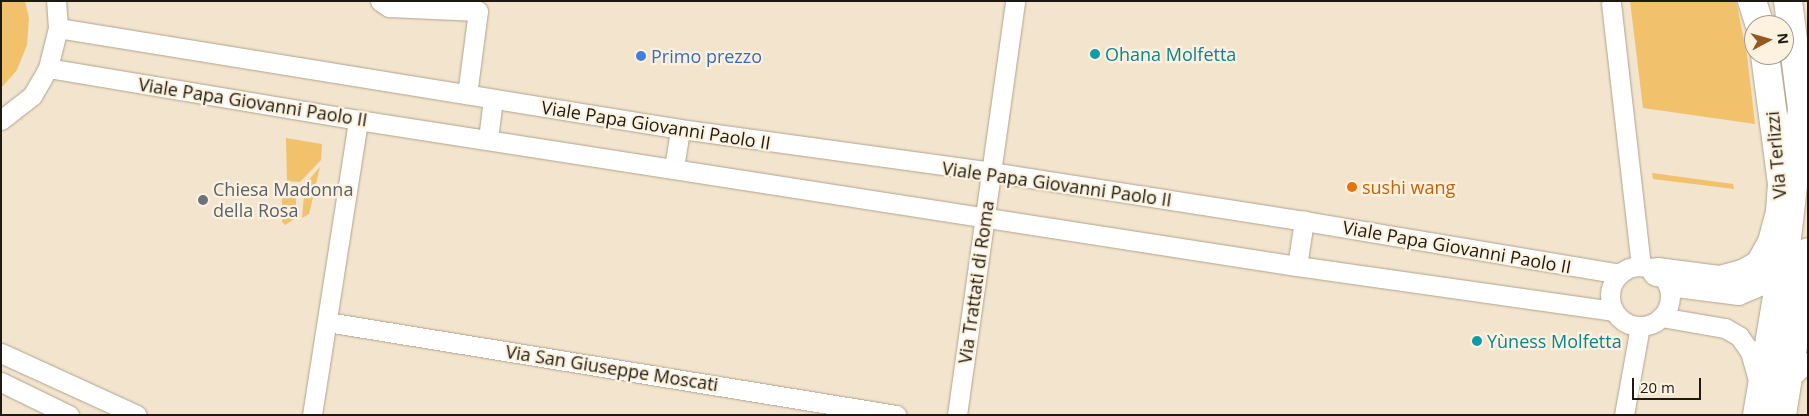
<!DOCTYPE html>
<html>
<head>
<meta charset="utf-8">
<style>
	body { margin:0 }
	#map { position:relative; width:1809px; height:416px; overflow:hidden; background:#f2e4cd; font-family:"Open Sans",sans-serif }
	div>[style] { position:absolute }
	.green>* { inset:0; background:#f1c16c }
	.roads { filter:drop-shadow(0 0 1px #b0a28d) drop-shadow(0 0 1px #b0a28d) }
	.street>* { height:19px; margin:-9.5px; padding:0 9.5px; transform-origin:9.5px; border-radius:9.5px; background:#fff }
	.street>.ring { margin:-9.5px; padding:0; box-sizing:content-box; background:none; border:19px solid #fff; border-radius:50% }
	.secondary>* { height:28px; margin:-14px; padding:0 14px; transform-origin:14px; border-radius:14px; background:#fff }
	.dots>* { width:14px; height:14px; translate:-50% -50%; box-sizing:border-box; border:2px solid #fdf2df; border-radius:50% }
	span { translate:-50% -50%; white-space:nowrap; text-align:center; line-height:1.15; -webkit-text-stroke:4.5px #fdf2df; paint-order:stroke }
	.culture-label { font-size:18px; color:#0d838f }
	.left { translate:0 -50%; text-align:left }
	.shop-label { font-size:18px; color:#366cbe }
	.street-label { font-size:18px; color:#1e1911 }
	.food-label { font-size:18px; color:#c56008 }
	.worship-label { font-size:18px; color:#5b616d }
	.frame { position:absolute; inset:0; border:2px solid #1e1911; pointer-events:none }
	.north { position:absolute; left:1744px; top:15px; width:50px; height:50px; box-sizing:border-box; background:#fdf2df; border:1px solid #a49b8d; border-radius:50%; rotate:84deg; font-size:14px; font-weight:700; line-height:20px; text-align:center; color:#1e1911 }
	.north::after { content:''; display:block; margin:auto; width:18px; height:22px; background:#975820; clip-path:polygon(50% 0,100% 100%,50% 72%,0 100%) }
	.scale { position:absolute; left:1632px; top:378px; width:69px; height:22px; box-sizing:border-box; border:2px solid #1e1911; border-top:0; padding-left:6px; font-size:15px; line-height:18px; white-space:nowrap; color:#1e1911; -webkit-text-stroke:4px #fdf2df; paint-order:stroke }
</style>
</head>
<body>
<div id="map">
	<div class="green">
		<i style="clip-path:polygon(1px 1px,25px 1px,29px 18px,27px 45px,17px 70px,1px 88px)"></i>
		<i style="clip-path:polygon(1630px 1px,1736px 1px,1747px 55px,1755px 124px,1643px 108px)"></i>
		<i style="clip-path:polygon(286px 138px,322px 144px,321px 160px,300px 182px,287px 181px)"></i>
		<i style="clip-path:polygon(320px 167px,309px 214px,302px 218px,305px 184px)"></i>
		<i style="clip-path:polygon(1652px 173px,1733px 184px,1734px 189px,1653px 179px)"></i>
		<i style="clip-path:polygon(282px 190px,296px 193px,296px 218px,285px 225px,282px 222px)"></i>
	</div>
	<div class="roads">
		<div class="street">
			<i style="left:380px;top:1px;width:11px;rotate:34deg"></i>
			<i style="left:389px;top:7px;width:89px;rotate:2.6deg"></i>
			<i style="left:478px;top:11px;width:84px;rotate:97.5deg"></i>
			<i style="left:1611px;top:3px;width:265px;rotate:83.5deg"></i>
			<i style="left:58px;top:28px;width:630px;rotate:9.22deg"></i>
			<i style="left:680px;top:129px;width:315px;rotate:7.8deg"></i>
			<i style="left:992px;top:172px;width:316px;rotate:8.9deg"></i>
			<i style="left:1304px;top:221px;width:320px;rotate:9.5deg"></i>
			<i style="left:48px;top:68px;width:314px;rotate:9.5deg"></i>
			<i style="left:358px;top:120px;width:950px;rotate:8.84deg"></i>
			<i style="left:1297px;top:266px;width:319px;rotate:8.1deg"></i>
			<i style="left:1px;top:120px;width:39px;rotate:-38deg"></i>
			<i style="left:32px;top:96px;width:32px;rotate:-60deg"></i>
			<i style="left:48px;top:68px;width:41px;rotate:-76deg"></i>
			<i style="left:58px;top:28px;width:27px;rotate:-94deg"></i>
			<i style="left:488px;top:139px;width:40px;rotate:-82.9deg"></i>
			<i style="left:674px;top:168px;width:39px;rotate:-81deg"></i>
			<i style="left:1297px;top:266px;width:46px;rotate:-81.2deg"></i>
			<i class="ring" style="left:1610px;top:266px;width:41px;height:41px"></i>
			<i style="left:1668px;top:286px;width:71px;rotate:7.3deg"></i>
			<i style="left:1738px;top:295px;width:47px;rotate:-22.7deg"></i>
			<i style="left:1661px;top:317px;width:65px;rotate:9.8deg"></i>
			<i style="left:1725px;top:328px;width:16px;rotate:30deg"></i>
			<i style="left:1739px;top:336px;width:19px;rotate:55deg"></i>
			<i style="left:1750px;top:352px;width:33px;rotate:74deg"></i>
			<i style="left:327px;top:322px;width:577px;rotate:9.28deg"></i>
			<i style="left:1px;top:353px;width:149px;rotate:24.5deg"></i>
			<i style="left:1788px;top:380px;width:27px;rotate:-42deg"></i>
			<i style="left:1px;top:382px;width:76px;rotate:25.9deg"></i>
			<i style="left:312px;top:415px;width:299px;rotate:-81.1deg"></i>
			<i style="left:957px;top:415px;width:418px;rotate:-82deg"></i>
			<i style="left:1624px;top:415px;width:90px;rotate:-79.8deg"></i>
		</div>
		<div class="secondary">
			<i style="left:1752px;top:1px;width:25px;rotate:72deg"></i>
			<i style="left:1657px;top:272px;width:64px;rotate:7.2deg"></i>
			<i style="left:1720px;top:280px;width:24px;rotate:-15deg"></i>
			<i style="left:1743px;top:274px;width:20px;rotate:-30deg"></i>
			<i style="left:1760px;top:264px;width:25px;rotate:-61deg"></i>
			<i style="left:1772px;top:242px;width:31px;rotate:-75deg"></i>
			<i style="left:1780px;top:212px;width:28px;rotate:-86deg"></i>
			<i style="left:1782px;top:184px;width:130px;rotate:-97.5deg"></i>
			<i style="left:1757px;top:415px;width:180px;rotate:-80.4deg"></i>
			<i style="left:1787px;top:238px;width:130px;rotate:-83.4deg"></i>
			<i style="left:1802px;top:109px;width:109px;rotate:-97.4deg"></i>
			<i style="left:1782px;top:415px;width:165px;rotate:-80.9deg"></i>
		</div>
	</div>
	<div class="dots">
		<i style="left:1095px;top:54px;background:#0f9aa8"></i>
		<i style="left:641px;top:56px;background:#3f7fe0"></i>
		<i style="left:1352px;top:187px;background:#e8710a"></i>
		<i style="left:203px;top:200px;background:#6b7280"></i>
		<i style="left:1477px;top:341px;background:#0f9aa8"></i>
	</div>
	<div class="culture-label">
		<span class="left" style="left:1105px;top:54px">Ohana Molfetta</span>
		<span class="left" style="left:1487px;top:341px">Yùness Molfetta</span>
	</div>
	<div class="shop-label">
		<span class="left" style="left:651px;top:56px">Primo prezzo</span>
	</div>
	<div class="street-label">
		<span style="left:253px;top:102px;rotate:9deg">Viale Papa Giovanni Paolo II</span>
		<span style="left:656px;top:125px;rotate:9deg">Viale Papa Giovanni Paolo II</span>
		<span style="left:1776px;top:155px;rotate:-95deg">Via Terlizzi</span>
		<span style="left:1057px;top:184px;rotate:8deg">Viale Papa Giovanni Paolo II</span>
		<span style="left:1457px;top:247px;rotate:10deg">Viale Papa Giovanni Paolo II</span>
		<span style="left:976px;top:282px;rotate:-82deg">Via Trattati di Roma</span>
		<span style="left:612px;top:368px;rotate:9deg">Via San Giuseppe Moscati</span>
	</div>
	<div class="food-label">
		<span class="left" style="left:1362px;top:187px">sushi wang</span>
	</div>
	<div class="worship-label">
		<span class="left" style="left:213px;top:200px">Chiesa Madonna<br>della Rosa</span>
	</div>
	<div class="frame"></div>
	<div class="north">N</div>
	<div class="scale">20 m</div>
</div>
</body>
</html>
